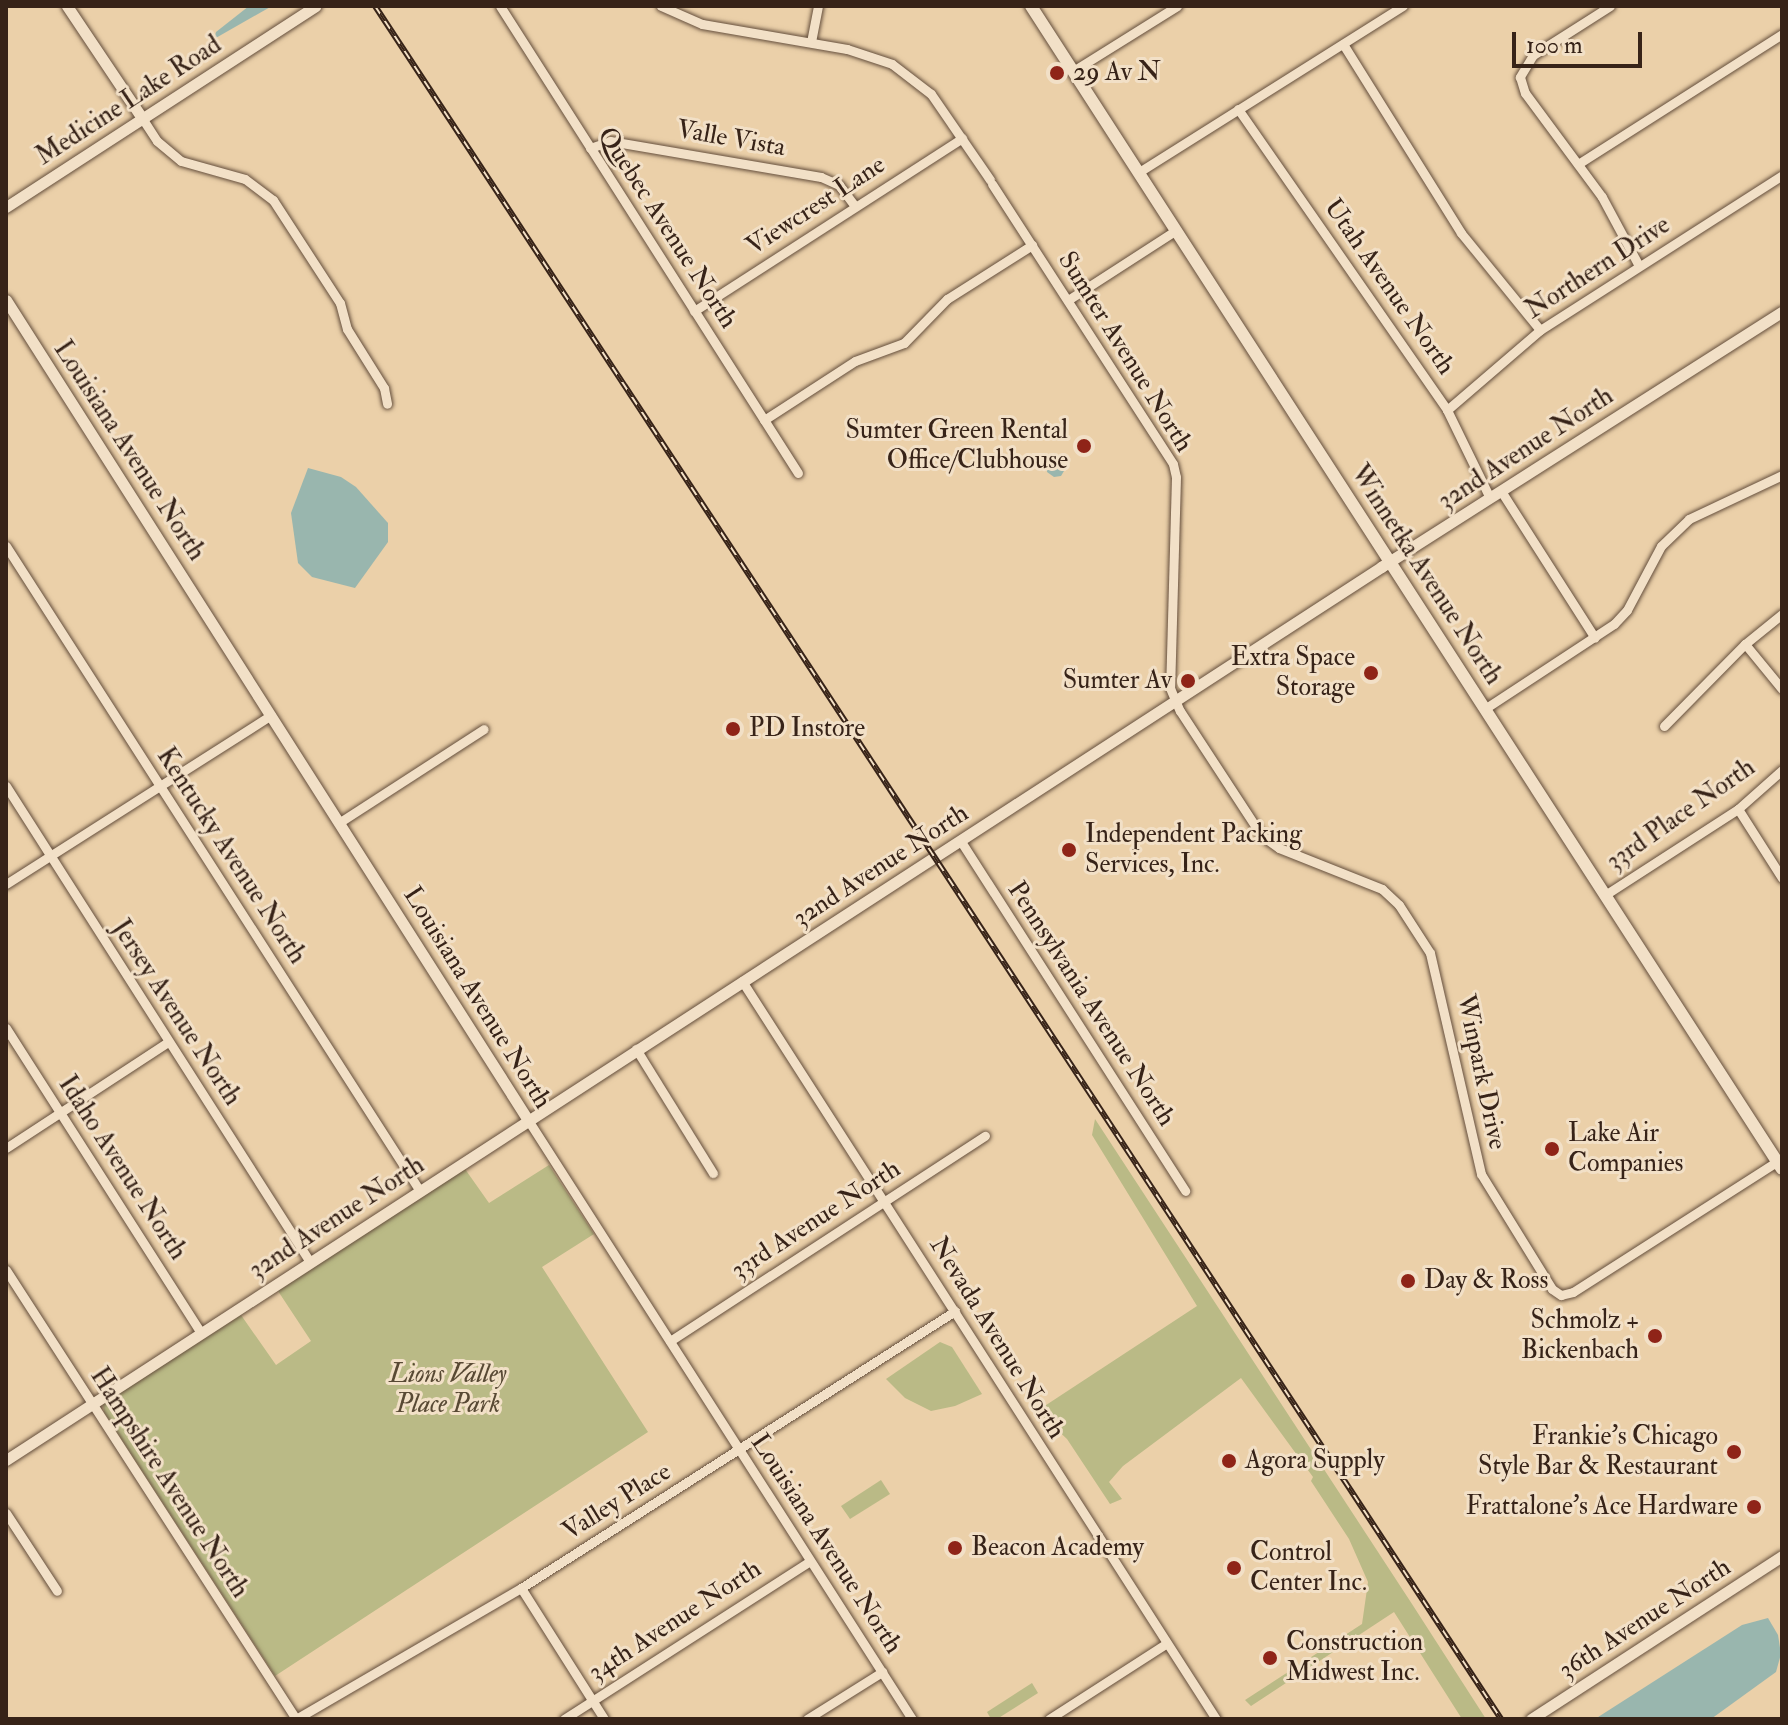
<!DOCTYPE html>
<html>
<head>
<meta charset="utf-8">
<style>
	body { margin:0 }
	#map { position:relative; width:1788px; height:1725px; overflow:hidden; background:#ebd0a9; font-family:"IM FELL Double Pica",serif }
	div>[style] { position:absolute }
	.green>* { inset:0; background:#baba86 }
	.water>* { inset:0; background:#99b6ae }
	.roads { filter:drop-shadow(0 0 2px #644e3c) drop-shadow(0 0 2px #644e3c) }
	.minor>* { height:9px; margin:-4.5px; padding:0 4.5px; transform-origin:4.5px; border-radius:4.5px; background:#f2e0c7 }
	.tertiary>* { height:11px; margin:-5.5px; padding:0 5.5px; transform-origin:5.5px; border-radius:5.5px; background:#f2e0c7 }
	.secondary>* { height:12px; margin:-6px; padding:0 6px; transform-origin:6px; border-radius:6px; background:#f2e0c7 }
	.rail>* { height:6px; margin-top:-3px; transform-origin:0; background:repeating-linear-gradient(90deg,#f2e0c7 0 9px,#372318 0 18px); box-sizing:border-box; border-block:2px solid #372318 }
	.dots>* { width:22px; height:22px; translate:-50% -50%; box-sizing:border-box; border:4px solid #f2e0c7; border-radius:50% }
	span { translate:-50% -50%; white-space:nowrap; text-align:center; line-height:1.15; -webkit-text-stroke:6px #f2e0c7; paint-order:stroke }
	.poi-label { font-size:26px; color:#372318 }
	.left { translate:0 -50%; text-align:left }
	.right { translate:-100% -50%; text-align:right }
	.street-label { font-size:26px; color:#372318 }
	.park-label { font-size:26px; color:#584934; font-style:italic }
	.frame { position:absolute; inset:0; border:8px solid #372318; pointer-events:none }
	.scale { position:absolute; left:1512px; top:32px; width:130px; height:36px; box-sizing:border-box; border:4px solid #372318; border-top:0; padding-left:10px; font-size:24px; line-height:28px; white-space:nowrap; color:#372318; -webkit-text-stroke:6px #f2e0c7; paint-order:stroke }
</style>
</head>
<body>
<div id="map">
	<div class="green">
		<i style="clip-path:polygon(1095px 1119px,1412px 1604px,1486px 1719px,1462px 1719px,1394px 1612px,1251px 1706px,1245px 1700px,1362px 1624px,1368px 1582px,1349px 1539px,1311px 1481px,1313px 1477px,1241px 1378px,1123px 1466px,1109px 1482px,1122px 1499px,1110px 1504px,1067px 1439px,1037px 1411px,1197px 1306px,1092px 1135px)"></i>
		<i style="clip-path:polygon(549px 1165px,594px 1234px,542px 1267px,648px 1432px,275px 1676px,104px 1412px,103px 1404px,241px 1315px,276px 1365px,311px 1341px,278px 1291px,465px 1169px,489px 1203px)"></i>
		<i style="clip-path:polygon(940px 1342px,952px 1347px,982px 1394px,955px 1406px,931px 1411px,905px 1398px,886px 1379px)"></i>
		<i style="clip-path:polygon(881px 1480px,890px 1494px,850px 1519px,841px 1506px)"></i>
		<i style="clip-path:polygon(1032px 1683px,1038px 1693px,997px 1719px,991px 1719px,987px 1712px)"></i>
	</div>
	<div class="water">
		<i style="clip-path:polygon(249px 6px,272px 6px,214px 39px,216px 32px)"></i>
		<i style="clip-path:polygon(1066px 454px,1070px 461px,1061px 476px,1054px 477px,1047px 472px,1046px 457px)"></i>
		<i style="clip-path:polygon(308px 468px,341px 477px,356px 487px,388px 523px,388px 542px,355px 588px,312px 577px,298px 563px,291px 513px)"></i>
		<i style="clip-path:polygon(1768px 1618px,1778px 1635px,1781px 1654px,1776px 1672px,1711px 1719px,1595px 1719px,1742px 1625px)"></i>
	</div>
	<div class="roads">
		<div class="minor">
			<i style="left:500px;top:6px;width:554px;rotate:57.46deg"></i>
			<i style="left:661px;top:6px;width:45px;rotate:23.7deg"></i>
			<i style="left:702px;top:24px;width:147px;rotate:9.8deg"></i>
			<i style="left:847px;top:49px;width:47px;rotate:18.4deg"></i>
			<i style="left:892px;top:64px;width:49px;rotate:37.6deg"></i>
			<i style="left:931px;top:94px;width:104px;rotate:55.5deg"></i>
			<i style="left:1610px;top:6px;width:91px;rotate:147.5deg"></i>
			<i style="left:1533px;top:55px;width:26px;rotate:121deg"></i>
			<i style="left:1520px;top:77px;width:17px;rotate:73deg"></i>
			<i style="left:1525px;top:93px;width:129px;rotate:53.5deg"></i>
			<i style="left:1602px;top:197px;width:78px;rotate:61.8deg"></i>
			<i style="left:811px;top:42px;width:37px;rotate:-79deg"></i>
			<i style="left:1343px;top:44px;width:223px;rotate:58deg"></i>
			<i style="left:1461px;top:233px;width:125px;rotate:50.8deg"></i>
			<i style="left:1073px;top:71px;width:123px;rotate:-32deg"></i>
			<i style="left:1238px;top:109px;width:366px;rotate:55.2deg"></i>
			<i style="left:1447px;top:410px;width:98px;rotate:64deg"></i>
			<i style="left:142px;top:118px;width:27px;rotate:57deg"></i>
			<i style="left:157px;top:141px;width:31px;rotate:40deg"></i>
			<i style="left:181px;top:161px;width:66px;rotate:15.7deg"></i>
			<i style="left:245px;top:179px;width:35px;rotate:37deg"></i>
			<i style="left:273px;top:200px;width:123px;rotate:57deg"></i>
			<i style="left:340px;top:303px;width:27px;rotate:75deg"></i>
			<i style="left:347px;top:329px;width:70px;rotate:57.9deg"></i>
			<i style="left:384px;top:388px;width:16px;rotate:79deg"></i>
			<i style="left:590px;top:148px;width:21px;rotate:-19deg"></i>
			<i style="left:610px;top:141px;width:214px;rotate:9.7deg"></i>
			<i style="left:821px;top:177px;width:20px;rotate:24deg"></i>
			<i style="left:839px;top:185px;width:26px;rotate:53deg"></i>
			<i style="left:1578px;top:164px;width:242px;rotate:-32.5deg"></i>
			<i style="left:1139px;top:172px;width:312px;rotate:-32.2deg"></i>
			<i style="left:992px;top:184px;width:333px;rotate:57.1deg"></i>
			<i style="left:1173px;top:464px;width:13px;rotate:77deg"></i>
			<i style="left:1176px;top:477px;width:211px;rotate:91.6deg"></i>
			<i style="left:1170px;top:688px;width:25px;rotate:67deg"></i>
			<i style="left:1180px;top:711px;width:148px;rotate:56.8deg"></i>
			<i style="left:1261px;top:835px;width:22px;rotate:36deg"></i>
			<i style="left:1279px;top:848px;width:111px;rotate:21.7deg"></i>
			<i style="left:1382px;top:889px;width:23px;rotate:43deg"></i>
			<i style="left:1399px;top:905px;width:57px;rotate:57.1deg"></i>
			<i style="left:1430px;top:953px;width:227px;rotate:77deg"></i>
			<i style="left:1481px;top:1174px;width:135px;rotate:58.3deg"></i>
			<i style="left:1552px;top:1289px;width:11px;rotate:34deg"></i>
			<i style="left:1561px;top:1295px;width:12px;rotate:-14deg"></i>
			<i style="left:1573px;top:1292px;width:241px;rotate:-32.6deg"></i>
			<i style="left:1068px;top:300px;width:129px;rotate:-32.9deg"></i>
			<i style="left:694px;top:311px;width:319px;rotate:-32.8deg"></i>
			<i style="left:1447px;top:410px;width:123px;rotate:-40.7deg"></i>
			<i style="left:1540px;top:330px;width:287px;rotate:-32.6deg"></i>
			<i style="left:764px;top:420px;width:108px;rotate:-33deg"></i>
			<i style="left:855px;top:361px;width:52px;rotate:-20.2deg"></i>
			<i style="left:904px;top:343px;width:62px;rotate:-45.7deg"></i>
			<i style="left:947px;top:299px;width:101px;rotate:-32.4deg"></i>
			<i style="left:1501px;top:491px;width:174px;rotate:57.4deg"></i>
			<i style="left:6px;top:546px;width:766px;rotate:57.31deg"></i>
			<i style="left:1745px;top:644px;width:58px;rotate:50.6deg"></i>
			<i style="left:1486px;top:708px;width:153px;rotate:-33.3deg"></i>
			<i style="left:1614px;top:624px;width:19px;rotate:-47deg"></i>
			<i style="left:1627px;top:610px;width:72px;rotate:-62deg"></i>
			<i style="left:1661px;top:546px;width:39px;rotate:-44deg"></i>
			<i style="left:1689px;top:519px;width:103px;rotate:-25.3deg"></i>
			<i style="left:1664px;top:726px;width:115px;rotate:-45.4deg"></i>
			<i style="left:1745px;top:644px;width:48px;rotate:-39deg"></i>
			<i style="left:6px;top:786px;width:565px;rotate:57.44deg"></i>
			<i style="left:1738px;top:809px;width:82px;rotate:57.5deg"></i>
			<i style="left:340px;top:822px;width:171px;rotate:-32.9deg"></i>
			<i style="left:960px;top:840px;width:417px;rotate:57.3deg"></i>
			<i style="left:6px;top:884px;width:314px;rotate:-32.5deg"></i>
			<i style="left:1605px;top:895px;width:158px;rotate:-32.9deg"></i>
			<i style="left:1738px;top:809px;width:59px;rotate:-41.6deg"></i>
			<i style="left:742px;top:981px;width:877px;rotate:57.29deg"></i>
			<i style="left:6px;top:1028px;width:362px;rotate:57.4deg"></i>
			<i style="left:636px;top:1049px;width:146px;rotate:58.2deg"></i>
			<i style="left:528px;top:1120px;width:712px;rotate:57.34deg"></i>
			<i style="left:6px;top:1148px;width:194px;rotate:-33.2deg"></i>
			<i style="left:6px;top:1270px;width:535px;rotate:57.14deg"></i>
			<i style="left:670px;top:1341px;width:376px;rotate:-33.1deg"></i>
			<i style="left:6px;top:1513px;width:93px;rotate:56.8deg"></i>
			<i style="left:521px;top:1588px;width:155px;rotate:57.6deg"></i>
			<i style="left:296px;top:1719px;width:260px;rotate:-30.2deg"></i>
			<i style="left:521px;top:1588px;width:515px;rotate:-32.55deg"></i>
			<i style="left:564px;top:1719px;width:292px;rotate:-32.7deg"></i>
			<i style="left:807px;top:1719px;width:89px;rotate:-32.1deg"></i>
			<i style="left:1049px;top:1719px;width:140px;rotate:-32.8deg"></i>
		</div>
		<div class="tertiary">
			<i style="left:67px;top:6px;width:135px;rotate:56.2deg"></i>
			<i style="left:6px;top:207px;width:369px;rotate:-33deg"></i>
			<i style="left:6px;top:300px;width:972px;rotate:57.52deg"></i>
			<i style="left:6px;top:1460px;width:1640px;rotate:-33deg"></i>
			<i style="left:1381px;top:567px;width:475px;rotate:-32.5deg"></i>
			<i style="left:1531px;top:1719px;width:299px;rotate:-33deg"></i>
		</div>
		<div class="secondary">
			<i style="left:1031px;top:6px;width:1384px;rotate:57.15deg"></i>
		</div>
	</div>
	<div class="rail">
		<i style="left:375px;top:6px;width:2050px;rotate:56.68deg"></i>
	</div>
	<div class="dots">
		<i style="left:1057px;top:73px;background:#8f2418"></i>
		<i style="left:1084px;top:446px;background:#8f2418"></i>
		<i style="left:1371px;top:673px;background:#8f2418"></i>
		<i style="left:1188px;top:681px;background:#8f2418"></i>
		<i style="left:733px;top:729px;background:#8f2418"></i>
		<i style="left:1069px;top:850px;background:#8f2418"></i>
		<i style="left:1552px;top:1149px;background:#8f2418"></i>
		<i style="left:1408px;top:1281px;background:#8f2418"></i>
		<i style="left:1655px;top:1336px;background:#8f2418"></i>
		<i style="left:1734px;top:1452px;background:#8f2418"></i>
		<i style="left:1229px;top:1461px;background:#8f2418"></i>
		<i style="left:1754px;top:1507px;background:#8f2418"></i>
		<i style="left:955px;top:1548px;background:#8f2418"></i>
		<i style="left:1234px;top:1568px;background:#8f2418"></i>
		<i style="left:1270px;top:1658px;background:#8f2418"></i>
	</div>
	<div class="poi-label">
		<span class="left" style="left:1073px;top:73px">29 Av N</span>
		<span class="right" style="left:1068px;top:446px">Sumter Green Rental<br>Office/Clubhouse</span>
		<span class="right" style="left:1355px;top:673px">Extra Space<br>Storage</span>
		<span class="right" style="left:1172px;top:681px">Sumter Av</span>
		<span class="left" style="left:749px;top:729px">PD Instore</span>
		<span class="left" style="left:1085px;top:850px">Independent Packing<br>Services, Inc.</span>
		<span class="left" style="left:1568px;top:1149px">Lake Air<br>Companies</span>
		<span class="left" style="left:1424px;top:1281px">Day &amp; Ross</span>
		<span class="right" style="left:1639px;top:1336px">Schmolz +<br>Bickenbach</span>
		<span class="right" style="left:1718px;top:1452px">Frankie's Chicago<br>Style Bar &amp; Restaurant</span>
		<span class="left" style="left:1245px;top:1461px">Agora Supply</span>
		<span class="right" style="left:1738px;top:1507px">Frattalone's Ace Hardware</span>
		<span class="left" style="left:971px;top:1548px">Beacon Academy</span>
		<span class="left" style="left:1250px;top:1568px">Control<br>Center Inc.</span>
		<span class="left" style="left:1286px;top:1658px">Construction<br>Midwest Inc.</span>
	</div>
	<div class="street-label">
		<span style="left:129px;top:101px;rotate:-33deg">Medicine Lake Road</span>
		<span style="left:731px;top:139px;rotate:10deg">Valle Vista</span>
		<span style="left:816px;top:206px;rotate:-33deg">Viewcrest Lane</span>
		<span style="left:667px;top:228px;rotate:57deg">Quebec Avenue North</span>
		<span style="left:1598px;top:268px;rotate:-33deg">Northern Drive</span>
		<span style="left:1389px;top:287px;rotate:55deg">Utah Avenue North</span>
		<span style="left:1125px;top:352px;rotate:58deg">Sumter Avenue North</span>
		<span style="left:1526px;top:449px;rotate:-33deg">32nd Avenue North</span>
		<span style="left:129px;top:451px;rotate:57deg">Louisiana Avenue North</span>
		<span style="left:1426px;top:575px;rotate:57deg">Winnetka Avenue North</span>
		<span style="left:1681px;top:815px;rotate:-35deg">33rd Place North</span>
		<span style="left:231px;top:856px;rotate:57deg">Kentucky Avenue North</span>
		<span style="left:881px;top:866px;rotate:-33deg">32nd Avenue North</span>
		<span style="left:477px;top:998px;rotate:58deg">Louisiana Avenue North</span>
		<span style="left:1091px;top:1004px;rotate:57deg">Pennsylvania Avenue North</span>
		<span style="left:176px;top:1013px;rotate:57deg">Jersey Avenue North</span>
		<span style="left:1481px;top:1072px;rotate:78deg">Winpark Drive</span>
		<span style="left:122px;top:1168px;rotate:57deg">Idaho Avenue North</span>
		<span style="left:337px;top:1218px;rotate:-33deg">32nd Avenue North</span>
		<span style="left:816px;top:1220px;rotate:-33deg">33rd Avenue North</span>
		<span style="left:997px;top:1338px;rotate:58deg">Nevada Avenue North</span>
		<span style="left:169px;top:1483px;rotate:57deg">Hampshire Avenue North</span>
		<span style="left:617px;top:1502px;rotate:-32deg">Valley Place</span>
		<span style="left:826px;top:1544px;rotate:57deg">Louisiana Avenue North</span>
		<span style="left:1645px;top:1619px;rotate:-33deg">36th Avenue North</span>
		<span style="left:675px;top:1621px;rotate:-33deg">34th Avenue North</span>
	</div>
	<div class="park-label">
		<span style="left:448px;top:1390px">Lions Valley<br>Place Park</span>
	</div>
	<div class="frame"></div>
	<div class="scale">100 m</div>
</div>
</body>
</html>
